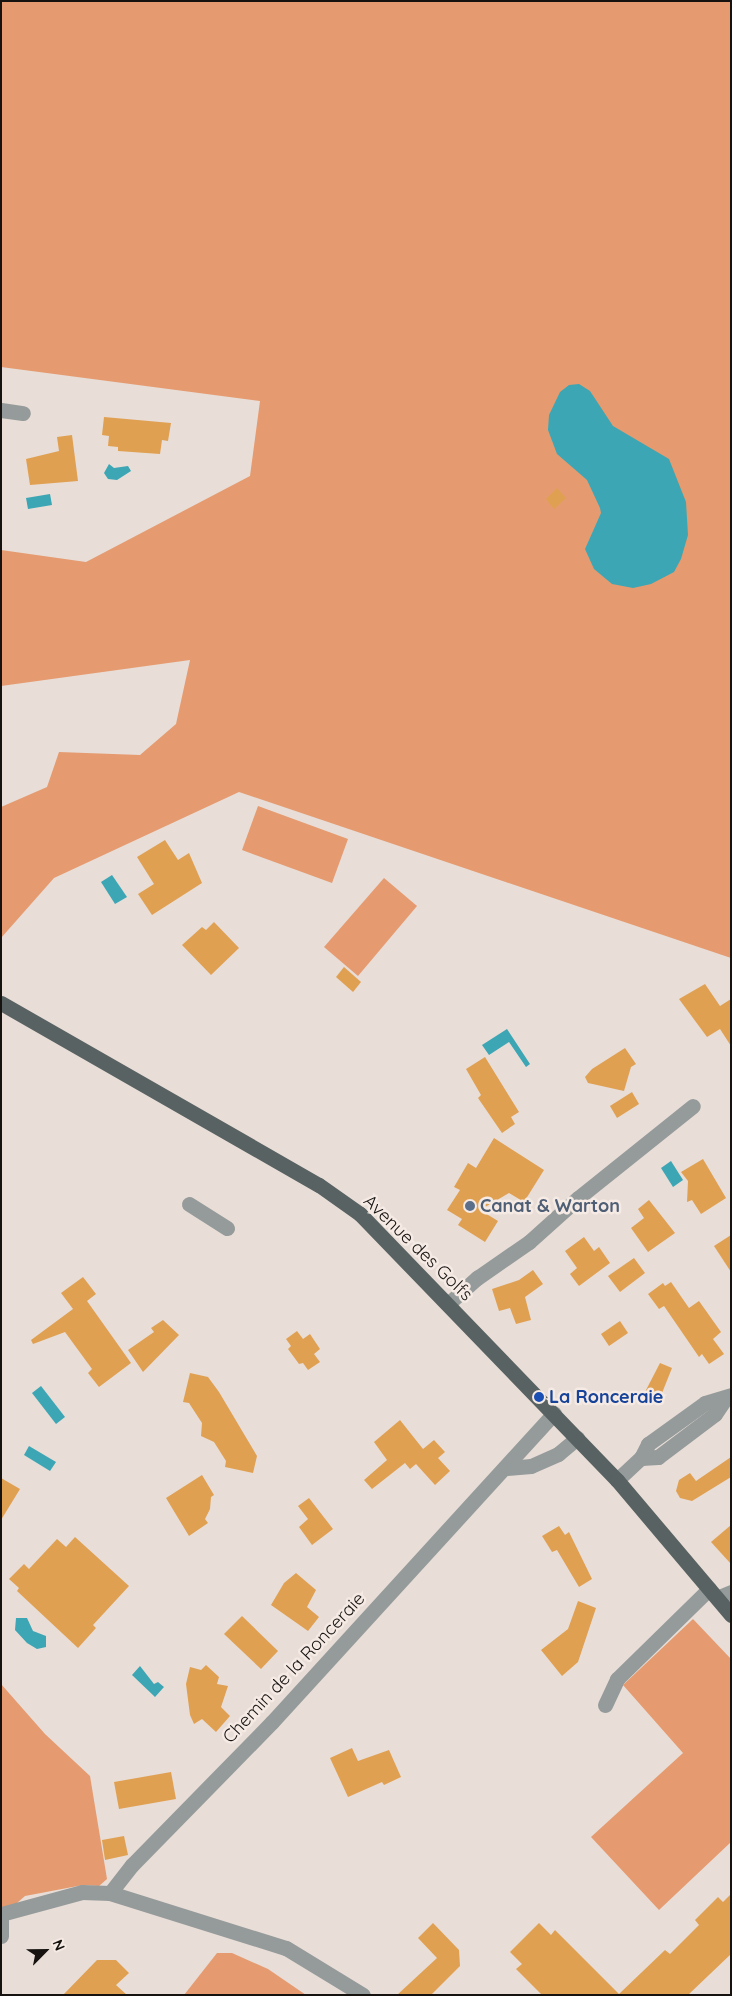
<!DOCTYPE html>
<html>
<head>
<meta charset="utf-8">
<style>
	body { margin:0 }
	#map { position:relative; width:732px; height:1996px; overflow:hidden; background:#e8ddd7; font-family:Quicksand,sans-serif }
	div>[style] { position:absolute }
	.green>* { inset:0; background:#e59b6f }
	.water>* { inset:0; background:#3ca6b4 }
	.building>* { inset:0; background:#e0a052 }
	.minor>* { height:15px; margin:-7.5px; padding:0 7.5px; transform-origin:7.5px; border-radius:7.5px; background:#959b9a }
	.major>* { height:15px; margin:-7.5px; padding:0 7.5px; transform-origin:7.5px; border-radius:7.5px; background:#586262 }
	.dots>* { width:14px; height:14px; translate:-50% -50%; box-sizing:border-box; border:2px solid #f5eae4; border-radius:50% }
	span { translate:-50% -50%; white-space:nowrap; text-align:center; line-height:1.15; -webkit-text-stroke:5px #f5eae4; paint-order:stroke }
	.service-label { font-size:18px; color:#4e5e75; font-weight:700 }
	.left { translate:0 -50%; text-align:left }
	.street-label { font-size:18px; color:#151210 }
	.transit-label { font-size:18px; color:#164399; font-weight:700 }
	.frame { position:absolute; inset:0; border:2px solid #151210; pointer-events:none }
	.north { position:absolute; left:20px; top:1926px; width:50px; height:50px; -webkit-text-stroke:4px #f5eae4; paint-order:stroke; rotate:67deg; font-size:14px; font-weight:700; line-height:20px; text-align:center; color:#151210 }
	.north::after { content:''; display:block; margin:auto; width:18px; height:22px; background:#151210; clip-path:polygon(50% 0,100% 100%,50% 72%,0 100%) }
</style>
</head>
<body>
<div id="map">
	<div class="green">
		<i style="clip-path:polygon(1px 1px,731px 1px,731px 958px,239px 792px,54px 878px,1px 938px,1px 807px,47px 787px,59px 752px,140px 755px,176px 724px,190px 660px,1px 686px,1px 550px,86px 562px,250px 476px,260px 401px,1px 367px)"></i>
		<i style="clip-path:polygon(258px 806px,348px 839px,332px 883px,242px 850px)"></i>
		<i style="clip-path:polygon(384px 878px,417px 906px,358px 976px,324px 947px)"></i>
		<i style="clip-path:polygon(693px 1619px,731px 1659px,731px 1842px,659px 1910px,591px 1837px,683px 1753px,623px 1685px)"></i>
		<i style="clip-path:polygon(1px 1684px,45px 1734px,90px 1776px,107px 1879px,99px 1886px,83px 1885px,25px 1896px,1px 1917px)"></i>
		<i style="clip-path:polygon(217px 1953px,232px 1953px,268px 1969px,306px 1995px,184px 1995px)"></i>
	</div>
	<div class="water">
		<i style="clip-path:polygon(579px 384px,590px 391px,613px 426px,669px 459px,686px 502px,688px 535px,681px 559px,674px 572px,651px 584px,633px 588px,612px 584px,594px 569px,585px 549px,601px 513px,600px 508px,587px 480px,557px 454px,548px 430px,549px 415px,560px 392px,569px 385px)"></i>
		<i style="clip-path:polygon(109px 464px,114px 468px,128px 466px,131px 471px,117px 480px,108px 479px,104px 473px)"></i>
		<i style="clip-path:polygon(50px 494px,52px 505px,28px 509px,26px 498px)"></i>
		<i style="clip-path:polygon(112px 875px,127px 897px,115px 904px,101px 882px)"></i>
		<i style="clip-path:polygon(507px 1029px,530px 1064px,526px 1067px,509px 1042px,489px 1055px,482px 1045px)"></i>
		<i style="clip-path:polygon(671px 1161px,683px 1180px,673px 1187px,661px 1168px)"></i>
		<i style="clip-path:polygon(41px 1386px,65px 1417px,56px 1424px,32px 1393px)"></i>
		<i style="clip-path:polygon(29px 1446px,56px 1462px,50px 1471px,24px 1455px)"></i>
		<i style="clip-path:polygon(16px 1618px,27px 1618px,33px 1631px,46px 1636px,46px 1647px,37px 1649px,27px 1643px,15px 1630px)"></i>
		<i style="clip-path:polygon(140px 1666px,154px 1684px,158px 1682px,164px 1687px,155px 1697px,132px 1675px)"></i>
	</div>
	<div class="building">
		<i style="clip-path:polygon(104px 417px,171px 423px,168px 441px,162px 440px,160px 454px,118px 451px,118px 447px,108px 446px,109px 436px,102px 435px)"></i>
		<i style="clip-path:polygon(72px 435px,78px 481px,30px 485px,26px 459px,59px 451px,57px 437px)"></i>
		<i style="clip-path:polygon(557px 488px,566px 498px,554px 509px,546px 499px)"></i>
		<i style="clip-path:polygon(165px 840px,178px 860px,189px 853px,202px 883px,152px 915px,138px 894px,154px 884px,137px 857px)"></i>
		<i style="clip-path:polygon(214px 922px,239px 948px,211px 975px,182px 945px,202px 927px,206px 930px)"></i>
		<i style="clip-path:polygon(344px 967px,361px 982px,353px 992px,336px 977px)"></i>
		<i style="clip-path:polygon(705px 984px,720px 1006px,731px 999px,731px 1046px,720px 1029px,707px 1037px,679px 999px)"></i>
		<i style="clip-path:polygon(625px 1048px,636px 1064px,631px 1067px,624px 1091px,588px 1083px,585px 1077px,592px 1069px)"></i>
		<i style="clip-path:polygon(485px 1057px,519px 1112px,511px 1117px,515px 1124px,502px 1133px,478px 1098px,481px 1095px,466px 1069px)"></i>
		<i style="clip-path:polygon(632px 1092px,639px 1104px,617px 1118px,610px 1106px)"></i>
		<i style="clip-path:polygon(494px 1138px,544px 1170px,524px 1202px,509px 1193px,480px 1210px,498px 1221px,485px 1242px,458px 1225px,462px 1219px,447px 1210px,460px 1190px,454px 1187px,468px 1163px,476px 1168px)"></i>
		<i style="clip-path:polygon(703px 1159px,726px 1198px,701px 1214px,692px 1200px,687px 1202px,688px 1181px,681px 1172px)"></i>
		<i style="clip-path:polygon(649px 1200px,675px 1233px,648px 1252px,631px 1228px,644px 1218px,638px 1209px)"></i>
		<i style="clip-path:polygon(731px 1235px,731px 1272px,714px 1246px)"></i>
		<i style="clip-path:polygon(584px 1237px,594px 1251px,599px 1247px,610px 1263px,579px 1286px,570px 1274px,577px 1268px,565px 1251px)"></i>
		<i style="clip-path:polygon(634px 1258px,645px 1273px,620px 1292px,608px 1276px)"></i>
		<i style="clip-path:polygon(533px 1270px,543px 1284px,525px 1297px,531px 1320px,516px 1324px,510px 1308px,499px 1311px,492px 1289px,519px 1280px)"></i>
		<i style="clip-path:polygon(83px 1277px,96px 1294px,87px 1301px,131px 1363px,99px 1387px,88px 1373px,92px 1369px,65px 1332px,33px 1344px,31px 1340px,73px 1309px,61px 1293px)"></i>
		<i style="clip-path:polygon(671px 1282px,689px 1308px,699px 1301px,721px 1332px,713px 1339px,724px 1354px,709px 1364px,702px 1354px,699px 1357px,664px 1306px,659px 1309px,648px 1294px,663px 1283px,665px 1286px)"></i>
		<i style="clip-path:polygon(163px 1320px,179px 1335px,143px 1372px,128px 1350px,154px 1332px,151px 1328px)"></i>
		<i style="clip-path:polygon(620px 1321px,628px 1333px,609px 1346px,601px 1334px)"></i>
		<i style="clip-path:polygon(297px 1331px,303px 1339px,310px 1334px,320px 1349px,314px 1354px,320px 1362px,308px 1370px,303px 1363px,299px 1364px,288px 1349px,291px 1346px,286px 1339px)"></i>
		<i style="clip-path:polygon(660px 1363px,672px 1368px,660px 1398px,645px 1392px)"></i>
		<i style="clip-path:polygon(190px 1373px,208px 1377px,219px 1392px,257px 1456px,253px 1473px,225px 1467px,226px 1461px,214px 1442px,201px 1436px,202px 1423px,189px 1403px,183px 1402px)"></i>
		<i style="clip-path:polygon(400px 1420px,423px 1449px,434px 1440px,445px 1452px,438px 1458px,450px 1471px,435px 1485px,416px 1464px,410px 1469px,405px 1463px,372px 1489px,364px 1480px,387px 1460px,374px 1442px)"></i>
		<i style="clip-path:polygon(731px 1457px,731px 1477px,692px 1501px,680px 1498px,676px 1491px,679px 1480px,690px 1473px,696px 1481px)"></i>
		<i style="clip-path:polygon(202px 1475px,214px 1495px,211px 1497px,210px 1509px,205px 1519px,208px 1523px,189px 1536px,166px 1498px)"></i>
		<i style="clip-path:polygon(1px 1478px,20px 1489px,1px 1520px)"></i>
		<i style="clip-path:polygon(309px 1498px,333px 1529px,312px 1545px,299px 1527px,308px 1519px,298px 1506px)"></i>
		<i style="clip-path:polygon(731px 1525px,731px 1564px,711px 1542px)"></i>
		<i style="clip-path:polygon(559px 1526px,565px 1535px,569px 1532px,592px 1579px,579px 1587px,557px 1550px,552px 1552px,542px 1536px)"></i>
		<i style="clip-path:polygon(75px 1537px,129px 1586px,93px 1625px,96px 1628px,78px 1648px,17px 1591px,19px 1588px,9px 1579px,24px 1564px,29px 1569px,57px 1539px,66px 1547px)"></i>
		<i style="clip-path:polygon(296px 1573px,316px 1590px,307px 1607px,319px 1617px,308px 1631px,271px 1605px,284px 1583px)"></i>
		<i style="clip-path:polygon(578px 1601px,596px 1608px,578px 1662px,562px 1676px,541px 1650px,568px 1629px)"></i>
		<i style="clip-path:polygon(242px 1616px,278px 1651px,261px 1669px,224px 1634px)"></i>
		<i style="clip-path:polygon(206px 1665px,219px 1677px,217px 1684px,228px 1686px,221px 1707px,230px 1716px,216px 1732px,202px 1719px,194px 1724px,190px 1715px,186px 1684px,190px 1667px,201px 1670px)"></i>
		<i style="clip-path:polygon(352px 1748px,358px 1761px,389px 1750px,401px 1777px,384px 1785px,382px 1782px,348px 1797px,330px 1758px)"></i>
		<i style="clip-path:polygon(171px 1772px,176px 1799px,119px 1809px,114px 1782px)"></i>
		<i style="clip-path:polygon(124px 1836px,128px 1855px,105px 1860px,102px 1840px)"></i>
		<i style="clip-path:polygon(731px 1894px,731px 1954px,688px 1995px,542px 1995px,516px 1969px,522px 1964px,510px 1952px,539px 1923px,551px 1935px,555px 1930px,619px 1994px,665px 1950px,670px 1954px,699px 1925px,695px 1920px,718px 1897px,723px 1902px)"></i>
		<i style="clip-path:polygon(433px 1923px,459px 1950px,460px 1966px,431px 1995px,397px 1995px,437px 1958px,418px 1938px)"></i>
		<i style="clip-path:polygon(97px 1960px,116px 1960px,129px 1973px,116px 1985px,127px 1995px,63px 1995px)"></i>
	</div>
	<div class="minor">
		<i style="left:1px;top:410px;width:22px;rotate:8deg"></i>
		<i style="left:189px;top:1204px;width:45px;rotate:32.3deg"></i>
		<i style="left:449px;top:1303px;width:38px;rotate:-42deg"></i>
		<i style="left:477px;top:1278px;width:63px;rotate:-34.7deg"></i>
		<i style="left:529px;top:1242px;width:66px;rotate:-41.9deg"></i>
		<i style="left:578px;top:1198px;width:147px;rotate:-38.7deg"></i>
		<i style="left:641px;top:1458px;width:17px;rotate:-3deg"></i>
		<i style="left:658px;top:1457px;width:71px;rotate:-37deg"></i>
		<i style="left:715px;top:1414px;width:18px;rotate:-56deg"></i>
		<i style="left:507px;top:1468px;width:24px;rotate:-5deg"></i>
		<i style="left:531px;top:1466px;width:30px;rotate:-24deg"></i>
		<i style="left:558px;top:1454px;width:25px;rotate:-40deg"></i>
		<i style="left:617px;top:1480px;width:33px;rotate:-43deg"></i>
		<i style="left:641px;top:1458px;width:16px;rotate:-63deg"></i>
		<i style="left:648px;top:1444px;width:70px;rotate:-35.7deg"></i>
		<i style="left:705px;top:1403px;width:27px;rotate:-17deg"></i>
		<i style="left:717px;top:1598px;width:15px;rotate:-23deg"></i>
		<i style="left:605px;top:1705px;width:29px;rotate:-65deg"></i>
		<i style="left:617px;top:1679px;width:129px;rotate:-44.4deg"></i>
		<i style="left:110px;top:1893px;width:36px;rotate:-52deg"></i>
		<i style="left:132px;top:1865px;width:200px;rotate:-45.6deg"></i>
		<i style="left:272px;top:1722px;width:418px;rotate:-47.6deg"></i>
		<i style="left:1px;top:1914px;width:84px;rotate:-15.2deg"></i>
		<i style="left:82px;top:1892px;width:28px;rotate:2deg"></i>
		<i style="left:110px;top:1893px;width:184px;rotate:17.4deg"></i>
		<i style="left:286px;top:1948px;width:90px;rotate:31.4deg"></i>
		<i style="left:1px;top:1920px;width:16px;rotate:90deg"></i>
	</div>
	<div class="major">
		<i style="left:1px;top:1003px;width:366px;rotate:29.8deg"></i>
		<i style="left:319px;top:1185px;width:50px;rotate:35.3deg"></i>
		<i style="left:360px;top:1214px;width:370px;rotate:46deg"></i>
		<i style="left:617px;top:1480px;width:177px;rotate:49.8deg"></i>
	</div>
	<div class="dots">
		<i style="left:470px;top:1206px;background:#5c6f8a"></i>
		<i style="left:539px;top:1397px;background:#1a4fb4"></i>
	</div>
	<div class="service-label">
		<span class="left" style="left:480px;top:1206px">Canat &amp; Warton</span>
	</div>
	<div class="street-label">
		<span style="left:418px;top:1248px;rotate:44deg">Avenue des Golfs</span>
		<span style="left:294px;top:1668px;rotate:-47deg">Chemin de la Ronceraie</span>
	</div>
	<div class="transit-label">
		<span class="left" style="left:549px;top:1397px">La Ronceraie</span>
	</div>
	<div class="frame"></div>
	<div class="north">N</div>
</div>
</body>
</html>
